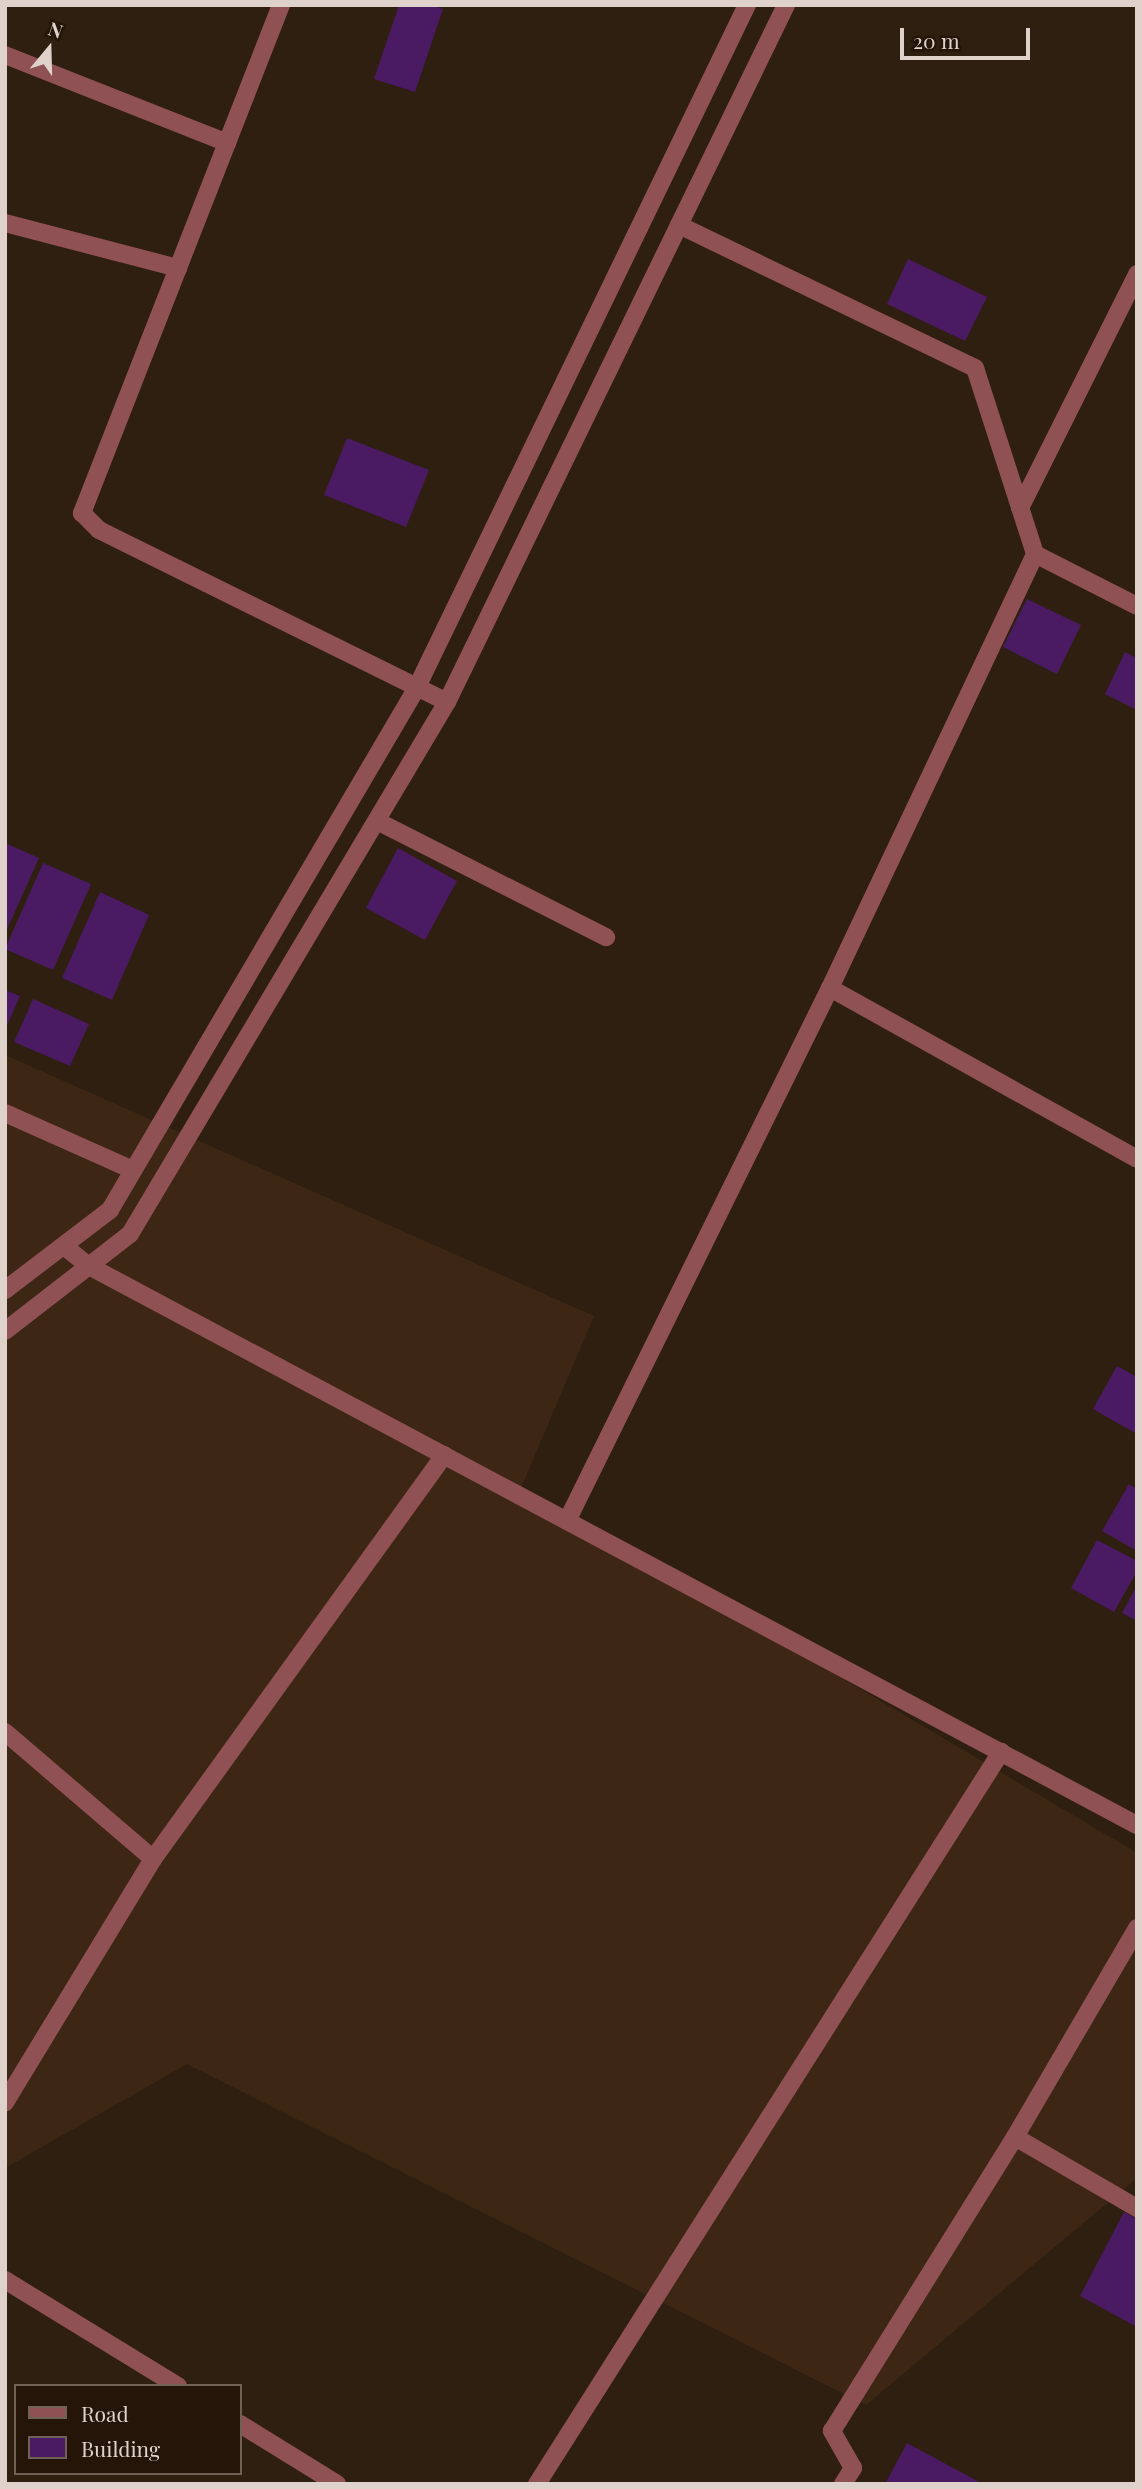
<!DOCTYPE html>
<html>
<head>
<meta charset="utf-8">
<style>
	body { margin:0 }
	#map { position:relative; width:1142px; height:2489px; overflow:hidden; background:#2f1f11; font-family:"Playfair Display",serif }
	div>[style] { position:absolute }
	.built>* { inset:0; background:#3d2714 }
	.building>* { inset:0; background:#4a1a63 }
	.minor>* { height:18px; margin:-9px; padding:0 9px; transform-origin:9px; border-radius:9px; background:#905155 }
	span { translate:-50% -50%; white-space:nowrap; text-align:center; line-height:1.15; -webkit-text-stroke:5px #251508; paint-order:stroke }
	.frame { position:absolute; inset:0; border:7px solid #ded2ca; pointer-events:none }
	.legend { position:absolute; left:14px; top:2384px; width:228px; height:91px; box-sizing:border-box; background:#251508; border:2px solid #6f6156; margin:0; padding:9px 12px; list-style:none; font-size:21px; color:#ded2ca }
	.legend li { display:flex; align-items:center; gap:14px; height:35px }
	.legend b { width:35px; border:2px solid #6f6156 }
	.north { position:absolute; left:14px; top:14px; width:70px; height:70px; -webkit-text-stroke:5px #251508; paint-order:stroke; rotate:19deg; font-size:19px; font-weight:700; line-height:28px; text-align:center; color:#ded2ca }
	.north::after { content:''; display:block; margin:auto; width:24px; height:32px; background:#ded2ca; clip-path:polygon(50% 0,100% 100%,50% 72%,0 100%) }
	.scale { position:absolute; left:900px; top:28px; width:130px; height:32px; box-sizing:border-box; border:4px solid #ded2ca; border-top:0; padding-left:9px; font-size:21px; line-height:24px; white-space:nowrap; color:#ded2ca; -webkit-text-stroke:5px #251508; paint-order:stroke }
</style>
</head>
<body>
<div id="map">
	<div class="built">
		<i style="clip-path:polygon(5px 1055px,594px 1316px,521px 1488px,1137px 1853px,1137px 2178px,866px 2405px,187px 2064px,5px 2168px)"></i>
	</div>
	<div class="building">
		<i style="clip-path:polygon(399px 5px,432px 5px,443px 9px,415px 92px,374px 79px)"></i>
		<i style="clip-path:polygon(908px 259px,987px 297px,965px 341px,887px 304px)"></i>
		<i style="clip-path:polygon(347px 438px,429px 470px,406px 527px,324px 495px)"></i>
		<i style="clip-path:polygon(1027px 599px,1081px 625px,1057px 674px,1003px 647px)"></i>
		<i style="clip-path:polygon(1125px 652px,1137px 658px,1137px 710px,1105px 694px)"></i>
		<i style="clip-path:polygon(5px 843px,39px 858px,5px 934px)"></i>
		<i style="clip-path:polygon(398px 848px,457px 881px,425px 940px,366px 908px)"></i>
		<i style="clip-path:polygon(43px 863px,91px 884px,53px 970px,5px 949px)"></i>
		<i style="clip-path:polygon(100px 892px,149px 915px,112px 1000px,62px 978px)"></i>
		<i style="clip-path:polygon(5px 990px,20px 996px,5px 1030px)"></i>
		<i style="clip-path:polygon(33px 999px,89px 1024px,70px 1066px,14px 1042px)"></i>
		<i style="clip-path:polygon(1117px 1366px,1137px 1377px,1137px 1434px,1093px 1409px)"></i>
		<i style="clip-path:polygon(1129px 1484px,1137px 1489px,1137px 1551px,1102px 1531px)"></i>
		<i style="clip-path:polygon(1097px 1540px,1137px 1561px,1137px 1571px,1114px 1612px,1071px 1588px)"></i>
		<i style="clip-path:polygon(1137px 1585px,1137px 1621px,1122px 1613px)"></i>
		<i style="clip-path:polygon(1124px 2212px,1137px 2219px,1137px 2327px,1080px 2296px)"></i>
		<i style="clip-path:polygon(907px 2443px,983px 2484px,885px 2484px)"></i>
	</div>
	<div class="minor">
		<i style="left:281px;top:5px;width:546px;rotate:111.39deg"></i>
		<i style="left:82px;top:513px;width:24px;rotate:45deg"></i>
		<i style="left:99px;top:530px;width:388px;rotate:26.3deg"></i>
		<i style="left:5px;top:55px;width:239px;rotate:21.6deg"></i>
		<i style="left:5px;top:223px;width:179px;rotate:14.6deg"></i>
		<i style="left:679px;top:225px;width:329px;rotate:25.8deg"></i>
		<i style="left:975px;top:368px;width:195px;rotate:72.1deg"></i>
		<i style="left:1035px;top:554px;width:114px;rotate:27deg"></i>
		<i style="left:1020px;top:508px;width:262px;rotate:-63.4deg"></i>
		<i style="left:377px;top:821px;width:257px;rotate:26.9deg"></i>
		<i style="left:830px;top:988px;width:351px;rotate:29.1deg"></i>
		<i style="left:5px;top:1113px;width:140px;rotate:24deg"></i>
		<i style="left:64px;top:1246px;width:32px;rotate:39deg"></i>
		<i style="left:89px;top:1266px;width:1188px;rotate:28.08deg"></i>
		<i style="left:5px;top:1290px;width:132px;rotate:-37.3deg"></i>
		<i style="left:110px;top:1210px;width:604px;rotate:-59.57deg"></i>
		<i style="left:416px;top:689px;width:760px;rotate:-64.18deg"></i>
		<i style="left:5px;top:1331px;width:158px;rotate:-37.8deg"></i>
		<i style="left:130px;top:1234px;width:619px;rotate:-59.21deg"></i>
		<i style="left:447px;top:702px;width:775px;rotate:-64.06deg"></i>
		<i style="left:567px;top:1521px;width:594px;rotate:-63.74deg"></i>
		<i style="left:830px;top:988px;width:480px;rotate:-64.7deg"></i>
		<i style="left:5px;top:1732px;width:195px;rotate:40.6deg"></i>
		<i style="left:153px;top:1859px;width:285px;rotate:121.3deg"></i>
		<i style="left:153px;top:1859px;width:498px;rotate:-54.2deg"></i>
		<i style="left:1015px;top:2137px;width:141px;rotate:30.2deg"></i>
		<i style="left:5px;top:2280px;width:203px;rotate:31.5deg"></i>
		<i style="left:240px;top:2424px;width:114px;rotate:31.7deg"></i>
		<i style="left:537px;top:2484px;width:867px;rotate:-57.63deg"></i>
		<i style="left:843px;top:2484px;width:19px;rotate:-58deg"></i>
		<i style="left:853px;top:2468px;width:43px;rotate:-119.6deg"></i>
		<i style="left:832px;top:2431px;width:346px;rotate:-58.1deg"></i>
		<i style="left:1015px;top:2137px;width:242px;rotate:-59.7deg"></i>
	</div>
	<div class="frame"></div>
	<ul class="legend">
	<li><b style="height:9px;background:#905155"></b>Road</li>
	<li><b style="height:19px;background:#4a1a63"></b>Building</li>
	</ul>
	<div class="north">N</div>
	<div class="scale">20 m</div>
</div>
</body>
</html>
